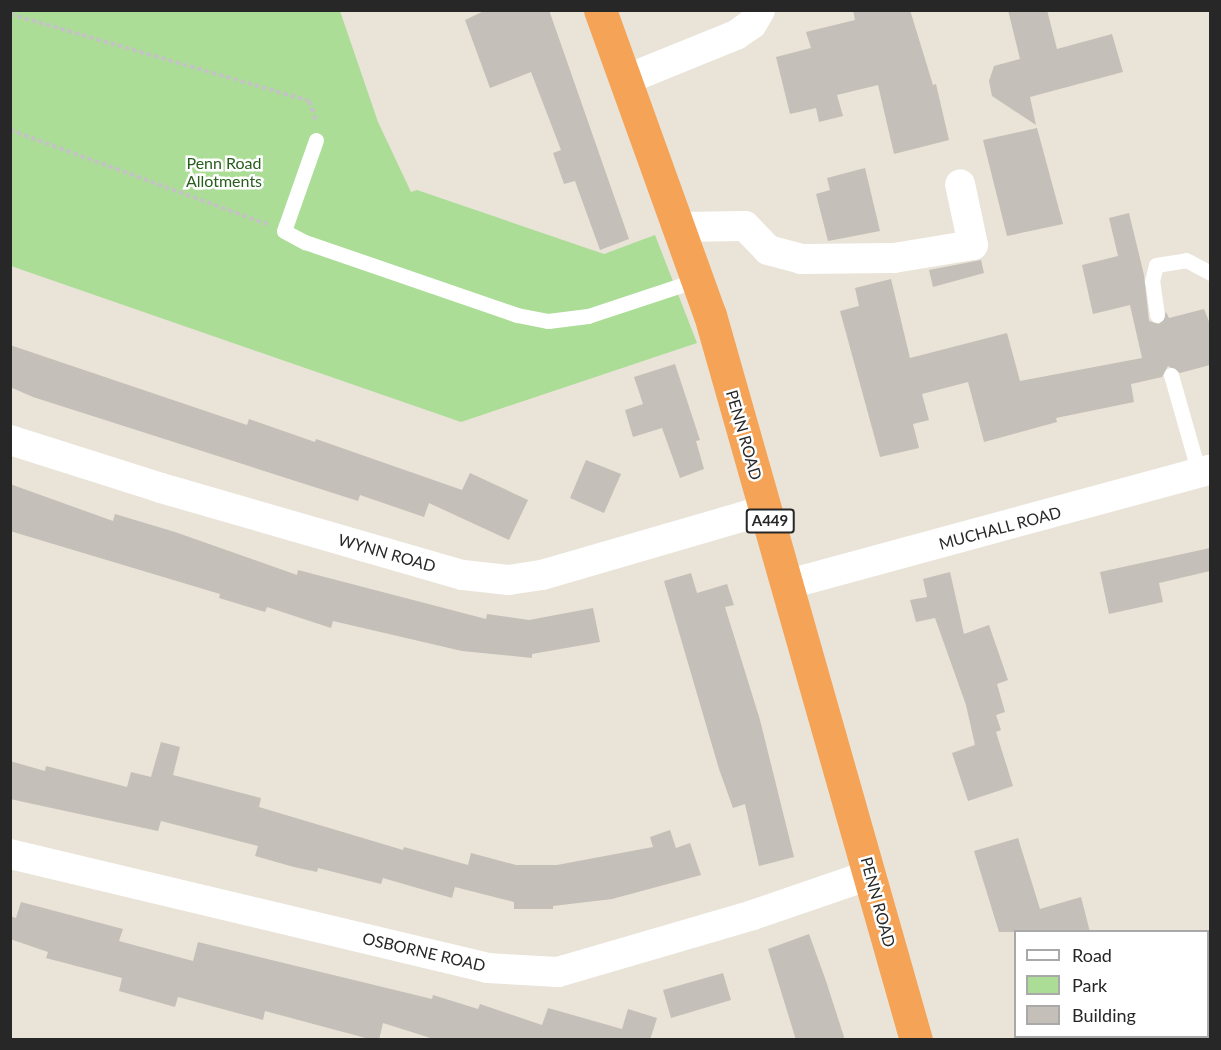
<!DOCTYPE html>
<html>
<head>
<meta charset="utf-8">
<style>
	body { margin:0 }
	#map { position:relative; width:1221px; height:1050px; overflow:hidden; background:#e9e3d8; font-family:Lato,sans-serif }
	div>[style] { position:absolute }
	.green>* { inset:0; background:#abdd97 }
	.building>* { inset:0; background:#c4bfb8 }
	.path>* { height:4px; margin-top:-2px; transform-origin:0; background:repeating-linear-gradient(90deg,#c3c3c3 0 4.5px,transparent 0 7.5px) }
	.lane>* { height:15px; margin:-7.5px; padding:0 7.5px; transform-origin:7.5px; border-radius:7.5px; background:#fff }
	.street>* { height:30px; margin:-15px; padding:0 15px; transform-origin:15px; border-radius:15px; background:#fff }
	.highway>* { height:33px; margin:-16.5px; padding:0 16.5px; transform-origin:16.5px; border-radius:16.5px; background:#f5a457 }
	span { translate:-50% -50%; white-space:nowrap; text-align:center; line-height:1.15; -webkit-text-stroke:5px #fff; paint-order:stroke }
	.shield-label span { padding:2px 4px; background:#fff; border:2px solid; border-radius:4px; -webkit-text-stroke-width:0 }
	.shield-label { font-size:15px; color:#272727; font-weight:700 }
	.park-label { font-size:16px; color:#275e1c }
	.street-label { font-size:16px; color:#272727 }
	.frame { position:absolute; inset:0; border:12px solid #272727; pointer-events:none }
	.legend { position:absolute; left:1014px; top:930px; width:195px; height:108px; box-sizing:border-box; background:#fff; border:2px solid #a9a9a9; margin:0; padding:8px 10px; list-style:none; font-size:18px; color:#272727 }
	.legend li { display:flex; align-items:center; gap:12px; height:30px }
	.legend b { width:30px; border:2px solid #a9a9a9 }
</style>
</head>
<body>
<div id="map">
	<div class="green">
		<i style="clip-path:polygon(10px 11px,340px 11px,378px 122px,411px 192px,417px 190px,604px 254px,655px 235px,697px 343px,461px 422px,11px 266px)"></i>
	</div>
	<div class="building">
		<i style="clip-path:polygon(486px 10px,549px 10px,629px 239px,600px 250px,575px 181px,564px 184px,553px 153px,561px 150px,531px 72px,490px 88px,465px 20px)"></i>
		<i style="clip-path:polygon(853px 10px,910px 10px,933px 85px,936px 84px,949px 140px,894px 154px,878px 85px,837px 95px,843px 116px,819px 122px,816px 108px,790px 114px,776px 57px,811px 48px,806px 32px,855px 20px)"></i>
		<i style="clip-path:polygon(1008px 10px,1047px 10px,1057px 49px,1112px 34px,1123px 72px,1030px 97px,1036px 125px,992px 96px,989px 81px,994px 66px,1020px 59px)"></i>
		<i style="clip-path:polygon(1037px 128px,1063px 224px,1007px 236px,983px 140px)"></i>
		<i style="clip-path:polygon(865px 168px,880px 231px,828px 241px,816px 194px,830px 190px,827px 178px)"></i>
		<i style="clip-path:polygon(1129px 213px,1144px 275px,1149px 321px,1159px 324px,1166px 312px,1169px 318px,1204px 309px,1210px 324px,1210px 365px,1180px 373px,1168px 366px,1162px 377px,1131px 384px,1134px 402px,1056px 418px,1057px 422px,984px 442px,968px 382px,922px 394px,929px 420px,913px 424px,919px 448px,880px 457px,840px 311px,859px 306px,855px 288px,891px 279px,910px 358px,1007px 333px,1020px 381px,1142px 358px,1130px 305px,1093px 314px,1082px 265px,1118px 256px,1109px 218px)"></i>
		<i style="clip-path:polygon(981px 260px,984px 273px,933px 287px,929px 270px)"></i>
		<i style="clip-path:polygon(10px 345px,247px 425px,249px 419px,315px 442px,316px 439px,462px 490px,470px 473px,528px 500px,509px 540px,429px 503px,424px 517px,360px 495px,358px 501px,33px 397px,10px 387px)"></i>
		<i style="clip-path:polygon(675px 364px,700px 440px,696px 441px,704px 469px,680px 478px,662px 428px,633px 437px,625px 410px,643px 404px,634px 377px)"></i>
		<i style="clip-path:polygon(586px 460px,621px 474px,604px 513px,570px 498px)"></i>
		<i style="clip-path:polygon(10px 484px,113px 521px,115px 514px,175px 532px,297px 575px,298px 570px,486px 619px,487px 614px,529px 620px,593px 608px,600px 642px,532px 654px,532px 658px,462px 651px,333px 621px,331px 628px,267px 607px,265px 612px,219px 598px,220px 594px,10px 531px)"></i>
		<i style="clip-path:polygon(1210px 548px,1210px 571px,1159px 583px,1163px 602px,1109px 614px,1100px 572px)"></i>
		<i style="clip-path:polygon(950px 572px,964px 634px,989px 625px,1008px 680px,997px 684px,1005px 712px,996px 715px,1001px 730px,996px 732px,1013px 786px,968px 801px,952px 753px,975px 745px,966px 705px,935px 618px,916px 622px,910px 600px,927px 597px,923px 579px)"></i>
		<i style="clip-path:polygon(691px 573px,697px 593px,727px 584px,734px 605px,725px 607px,760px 720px,794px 857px,759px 866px,745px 804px,733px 808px,719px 769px,664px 581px)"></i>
		<i style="clip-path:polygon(161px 742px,180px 747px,173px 775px,261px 798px,259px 807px,403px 850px,404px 847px,468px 865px,471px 853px,516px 865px,557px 865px,653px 847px,650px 837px,670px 830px,676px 848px,690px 843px,701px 875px,612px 899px,553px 906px,553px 909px,514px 909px,514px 902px,455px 887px,452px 898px,383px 878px,381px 884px,318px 868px,317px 872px,294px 867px,255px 856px,258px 846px,161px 821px,158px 831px,10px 799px,10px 761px,45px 771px,46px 766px,127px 787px,131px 772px,151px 777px)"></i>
		<i style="clip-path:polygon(1018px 838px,1040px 909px,1081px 897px,1090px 932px,999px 932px,974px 851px)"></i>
		<i style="clip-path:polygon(21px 902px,123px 929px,119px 941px,193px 961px,198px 942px,432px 999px,433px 995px,478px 1009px,480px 1004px,542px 1025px,548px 1008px,622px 1029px,628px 1009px,657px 1018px,650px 1040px,437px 1040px,383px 1023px,379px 1040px,373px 1040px,265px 1011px,263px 1020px,178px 997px,175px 1007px,119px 991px,122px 978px,46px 958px,48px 952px,10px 939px,10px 916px,16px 918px)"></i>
		<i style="clip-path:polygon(809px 934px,826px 981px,845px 1040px,796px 1040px,768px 949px)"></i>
		<i style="clip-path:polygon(723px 973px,731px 1000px,671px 1018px,663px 990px)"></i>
	</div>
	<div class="path">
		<i style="left:10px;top:14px;width:311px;rotate:16.2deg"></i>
		<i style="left:309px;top:101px;width:20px;rotate:70deg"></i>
		<i style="left:10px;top:130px;width:274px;rotate:20.1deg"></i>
	</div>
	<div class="lane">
		<i style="left:316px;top:140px;width:96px;rotate:109.4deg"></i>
		<i style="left:284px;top:231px;width:24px;rotate:28deg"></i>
		<i style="left:305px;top:242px;width:224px;rotate:19deg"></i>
		<i style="left:517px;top:315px;width:32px;rotate:11deg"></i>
		<i style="left:548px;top:321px;width:40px;rotate:-7.1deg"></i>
		<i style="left:588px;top:316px;width:115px;rotate:-18.3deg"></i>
		<i style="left:1157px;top:315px;width:34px;rotate:-98deg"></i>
		<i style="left:1152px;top:281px;width:16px;rotate:-76deg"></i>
		<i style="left:1156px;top:265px;width:30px;rotate:-9deg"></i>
		<i style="left:1186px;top:260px;width:27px;rotate:28deg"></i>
		<i style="left:1171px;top:375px;width:102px;rotate:74.1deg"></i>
	</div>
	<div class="street">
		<i style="left:625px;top:80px;width:120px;rotate:-22.1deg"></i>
		<i style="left:736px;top:35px;width:19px;rotate:-35deg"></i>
		<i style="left:752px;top:24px;width:16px;rotate:-60deg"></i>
		<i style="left:678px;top:227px;width:67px;rotate:-0.9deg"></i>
		<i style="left:745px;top:226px;width:33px;rotate:46deg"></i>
		<i style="left:768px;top:250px;width:34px;rotate:15deg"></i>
		<i style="left:801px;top:259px;width:93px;rotate:-0.6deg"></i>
		<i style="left:894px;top:258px;width:80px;rotate:-9.3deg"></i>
		<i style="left:973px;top:245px;width:62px;rotate:-102deg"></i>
		<i style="left:10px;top:440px;width:158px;rotate:17.6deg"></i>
		<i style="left:161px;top:488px;width:314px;rotate:16.1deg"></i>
		<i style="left:463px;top:575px;width:46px;rotate:6.2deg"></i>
		<i style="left:509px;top:580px;width:33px;rotate:-9deg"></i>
		<i style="left:542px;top:575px;width:233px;rotate:-16.2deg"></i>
		<i style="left:789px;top:584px;width:436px;rotate:-15.2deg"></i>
		<i style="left:10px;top:854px;width:490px;rotate:13.4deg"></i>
		<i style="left:487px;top:968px;width:71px;rotate:3.2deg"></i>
		<i style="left:558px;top:972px;width:203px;rotate:-16.3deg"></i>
		<i style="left:753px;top:915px;width:123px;rotate:-19deg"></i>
	</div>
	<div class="highway">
		<i style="left:600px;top:10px;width:324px;rotate:70.2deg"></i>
		<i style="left:710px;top:315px;width:754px;rotate:74.14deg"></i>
	</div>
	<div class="shield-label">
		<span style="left:770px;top:521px">A449</span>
	</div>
	<div class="park-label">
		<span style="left:224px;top:172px">Penn Road<br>Allotments</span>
	</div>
	<div class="street-label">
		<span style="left:744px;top:435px;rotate:74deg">PENN ROAD</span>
		<span style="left:1000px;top:528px;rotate:-15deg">MUCHALL ROAD</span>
		<span style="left:387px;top:553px;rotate:16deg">WYNN ROAD</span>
		<span style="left:878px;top:902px;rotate:75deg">PENN ROAD</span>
		<span style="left:424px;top:952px;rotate:13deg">OSBORNE ROAD</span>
	</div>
	<div class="frame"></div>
	<ul class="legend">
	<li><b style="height:8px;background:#fff"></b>Road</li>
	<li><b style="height:16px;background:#abdd97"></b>Park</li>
	<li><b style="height:16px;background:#c4bfb8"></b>Building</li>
	</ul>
</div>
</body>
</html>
